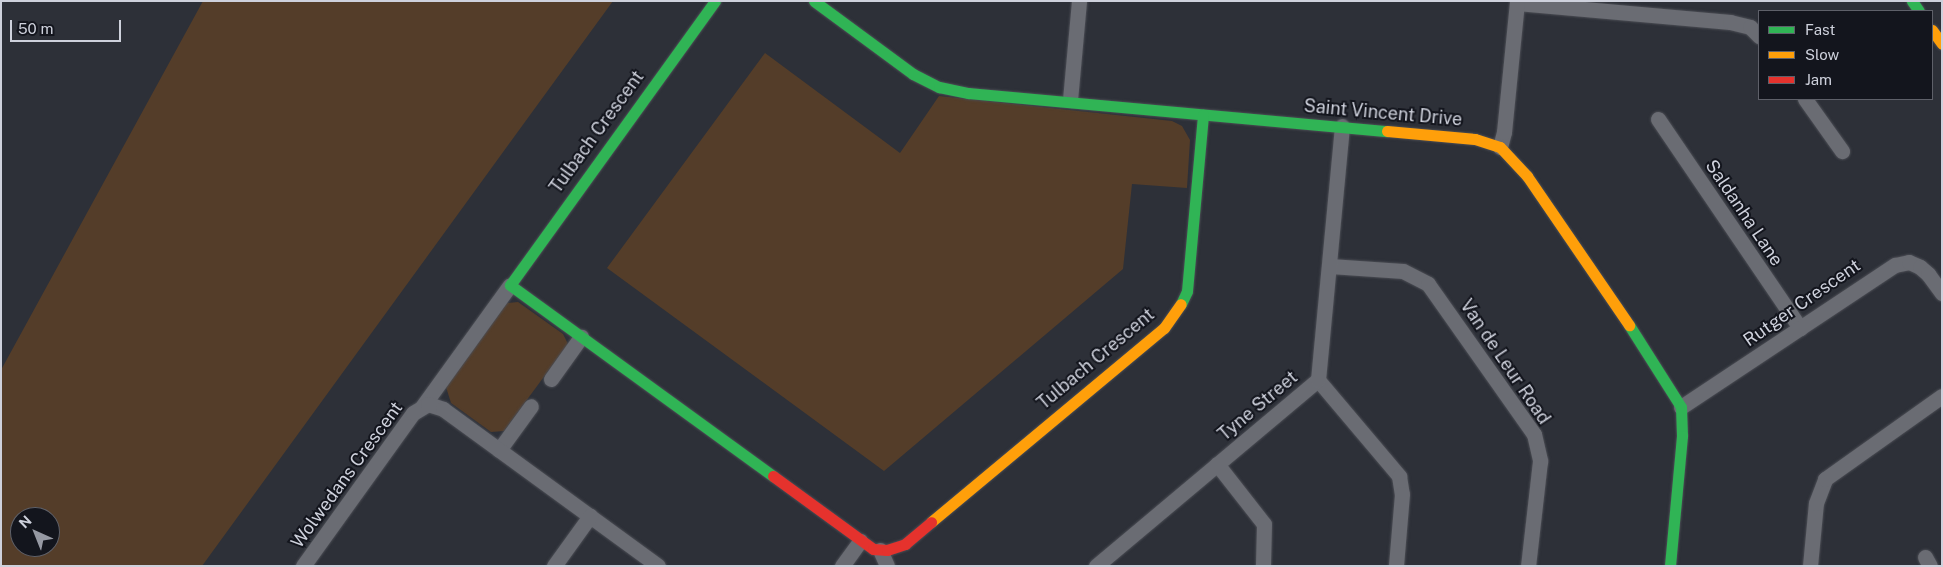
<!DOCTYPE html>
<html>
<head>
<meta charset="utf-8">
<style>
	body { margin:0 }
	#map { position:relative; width:1943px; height:567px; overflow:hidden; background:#2d3038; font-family:"Public Sans",sans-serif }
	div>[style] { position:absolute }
	.green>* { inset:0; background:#543d29 }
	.roads { filter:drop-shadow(0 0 1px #4b4d54) drop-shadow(0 0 1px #4b4d54) }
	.street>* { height:15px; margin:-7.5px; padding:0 7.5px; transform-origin:7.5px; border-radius:7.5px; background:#6a6c73 }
	.fast>* { height:11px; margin:-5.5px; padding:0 5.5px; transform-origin:5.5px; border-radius:5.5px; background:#30b455 }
	.slow>* { height:11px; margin:-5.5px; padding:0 5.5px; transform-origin:5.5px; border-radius:5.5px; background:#ff9f0a }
	.jam>* { height:11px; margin:-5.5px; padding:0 5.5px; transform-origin:5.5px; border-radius:5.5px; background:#e5322d }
	span { translate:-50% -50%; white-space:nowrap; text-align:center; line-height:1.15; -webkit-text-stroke:4px #13151d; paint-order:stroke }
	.street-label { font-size:18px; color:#ced1dc }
	.frame { position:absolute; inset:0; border:2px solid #ced1dc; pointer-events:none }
	.legend { position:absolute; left:1758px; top:10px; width:175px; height:90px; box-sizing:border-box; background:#13151d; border:1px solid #5e6069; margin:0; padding:6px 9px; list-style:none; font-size:15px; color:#ced1dc }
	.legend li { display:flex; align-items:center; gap:10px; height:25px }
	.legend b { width:25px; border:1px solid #5e6069 }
	.north { position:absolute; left:10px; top:507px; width:50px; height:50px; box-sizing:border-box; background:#13151d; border:1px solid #5e6069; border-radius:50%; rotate:316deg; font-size:14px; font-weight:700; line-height:20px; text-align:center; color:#ced1dc }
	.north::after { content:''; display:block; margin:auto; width:18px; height:22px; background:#9699a3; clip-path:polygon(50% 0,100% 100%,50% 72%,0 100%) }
	.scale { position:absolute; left:10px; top:20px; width:111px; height:22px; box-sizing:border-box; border:2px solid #ced1dc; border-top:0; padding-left:6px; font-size:15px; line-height:18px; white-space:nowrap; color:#ced1dc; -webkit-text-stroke:4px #13151d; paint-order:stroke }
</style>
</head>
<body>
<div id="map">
	<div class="green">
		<i style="clip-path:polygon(evenodd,203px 1px,613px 1px,202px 566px,1px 566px,1px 370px,203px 1px,20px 517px,50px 517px,50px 547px,20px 547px,20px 517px)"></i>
		<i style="clip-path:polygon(765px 53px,900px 153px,939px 96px,1172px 121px,1182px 126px,1190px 140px,1187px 188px,1132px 184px,1123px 269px,884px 471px,607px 268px)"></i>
		<i style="clip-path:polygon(518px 302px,563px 334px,568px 344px,504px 431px,491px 432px,451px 403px,446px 387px,507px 303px)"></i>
	</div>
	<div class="roads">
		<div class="street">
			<i style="left:1517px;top:3px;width:214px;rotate:5.1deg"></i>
			<i style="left:1730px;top:22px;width:21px;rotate:14deg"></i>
			<i style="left:1750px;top:27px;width:13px;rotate:45deg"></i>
			<i style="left:1805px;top:99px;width:64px;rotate:54.6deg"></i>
			<i style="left:1070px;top:100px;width:99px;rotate:-84.8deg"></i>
			<i style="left:1658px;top:119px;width:253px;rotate:55.8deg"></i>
			<i style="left:1500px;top:147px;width:16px;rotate:-75deg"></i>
			<i style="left:1504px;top:132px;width:132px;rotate:-84.3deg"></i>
			<i style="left:1330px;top:266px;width:73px;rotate:3.9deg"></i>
			<i style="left:1403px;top:271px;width:28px;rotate:27deg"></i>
			<i style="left:1428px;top:284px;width:184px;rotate:54.8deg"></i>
			<i style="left:1534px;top:434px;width:28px;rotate:77deg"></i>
			<i style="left:1540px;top:461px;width:106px;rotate:96.5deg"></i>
			<i style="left:551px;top:379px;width:52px;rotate:-54.5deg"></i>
			<i style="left:1318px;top:380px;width:126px;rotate:49.8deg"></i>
			<i style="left:1399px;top:476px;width:18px;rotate:81deg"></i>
			<i style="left:1402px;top:494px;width:72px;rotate:94.8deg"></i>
			<i style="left:422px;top:407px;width:150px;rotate:-54.2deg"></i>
			<i style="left:1681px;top:407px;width:257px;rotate:-33.6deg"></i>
			<i style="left:1895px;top:265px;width:14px;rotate:-12deg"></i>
			<i style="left:1909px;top:262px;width:12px;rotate:24deg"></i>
			<i style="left:1920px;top:267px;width:11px;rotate:41deg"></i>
			<i style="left:1928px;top:274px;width:24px;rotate:54deg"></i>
			<i style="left:499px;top:450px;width:54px;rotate:-54deg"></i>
			<i style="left:1217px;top:464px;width:76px;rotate:51.9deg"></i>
			<i style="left:1264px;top:524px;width:42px;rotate:91.4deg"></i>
			<i style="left:880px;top:550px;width:17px;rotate:66deg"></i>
			<i style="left:1925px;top:557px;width:10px;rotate:61deg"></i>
			<i style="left:303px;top:566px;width:188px;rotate:-54.3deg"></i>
			<i style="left:413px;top:413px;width:17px;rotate:-31deg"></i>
			<i style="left:428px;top:404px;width:16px;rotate:18deg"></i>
			<i style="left:443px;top:409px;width:266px;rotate:36.1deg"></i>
			<i style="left:554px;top:566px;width:62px;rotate:-54.2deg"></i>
			<i style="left:842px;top:566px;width:31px;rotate:-54deg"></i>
			<i style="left:1096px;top:566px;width:290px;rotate:-40deg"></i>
			<i style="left:1318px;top:380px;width:255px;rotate:-84.6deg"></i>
			<i style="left:1810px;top:566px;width:63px;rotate:-84.6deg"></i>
			<i style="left:1816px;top:503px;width:26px;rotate:-69deg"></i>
			<i style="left:1825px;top:479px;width:143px;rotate:-35.4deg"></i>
		</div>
		<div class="fast">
			<i style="left:715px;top:1px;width:350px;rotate:125.8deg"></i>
			<i style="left:510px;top:285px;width:325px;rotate:36deg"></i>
			<i style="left:814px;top:1px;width:123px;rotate:36.4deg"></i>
			<i style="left:913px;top:74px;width:29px;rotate:27deg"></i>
			<i style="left:939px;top:87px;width:30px;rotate:12deg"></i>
			<i style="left:968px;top:93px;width:421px;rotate:5.2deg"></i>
			<i style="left:1912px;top:1px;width:12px;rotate:55deg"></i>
			<i style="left:1181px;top:304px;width:14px;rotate:-65deg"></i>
			<i style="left:1187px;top:291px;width:177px;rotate:-84.8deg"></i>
			<i style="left:1629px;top:325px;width:97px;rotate:57.6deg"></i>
			<i style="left:1681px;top:407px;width:29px;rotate:88deg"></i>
			<i style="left:1682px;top:436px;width:131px;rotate:95.3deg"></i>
		</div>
		<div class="slow">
			<i style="left:1932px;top:30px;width:17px;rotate:54deg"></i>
			<i style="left:1387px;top:131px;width:88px;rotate:5.2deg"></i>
			<i style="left:1475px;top:139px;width:26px;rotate:18deg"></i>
			<i style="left:1500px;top:147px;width:40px;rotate:47deg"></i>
			<i style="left:1527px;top:176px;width:181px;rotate:55.6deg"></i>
			<i style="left:931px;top:522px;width:303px;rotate:-39.8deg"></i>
			<i style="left:1164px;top:328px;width:29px;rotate:-55deg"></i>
		</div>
		<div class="jam">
			<i style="left:773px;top:476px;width:124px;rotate:36.1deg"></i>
			<i style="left:873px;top:549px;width:14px;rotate:4deg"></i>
			<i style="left:887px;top:550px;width:19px;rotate:-18deg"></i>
			<i style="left:905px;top:544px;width:34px;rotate:-40deg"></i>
		</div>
	</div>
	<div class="street-label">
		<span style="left:1383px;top:113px;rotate:5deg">Saint Vincent Drive</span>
		<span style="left:597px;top:132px;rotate:-54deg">Tulbach Crescent</span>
		<span style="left:1744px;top:213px;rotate:56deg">Saldanha Lane</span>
		<span style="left:1802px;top:303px;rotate:-35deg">Rutger Crescent</span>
		<span style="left:1096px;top:359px;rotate:-40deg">Tulbach Crescent</span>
		<span style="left:1505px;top:362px;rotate:56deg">Van de Leur Road</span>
		<span style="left:1258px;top:406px;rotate:-40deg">Tyne Street</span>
		<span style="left:347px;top:475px;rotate:-54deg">Wolwedans Crescent</span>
	</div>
	<div class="frame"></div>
	<ul class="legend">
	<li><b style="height:6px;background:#30b455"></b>Fast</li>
	<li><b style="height:6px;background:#ff9f0a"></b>Slow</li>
	<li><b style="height:6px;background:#e5322d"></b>Jam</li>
	</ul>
	<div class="north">N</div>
	<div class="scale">50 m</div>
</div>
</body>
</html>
